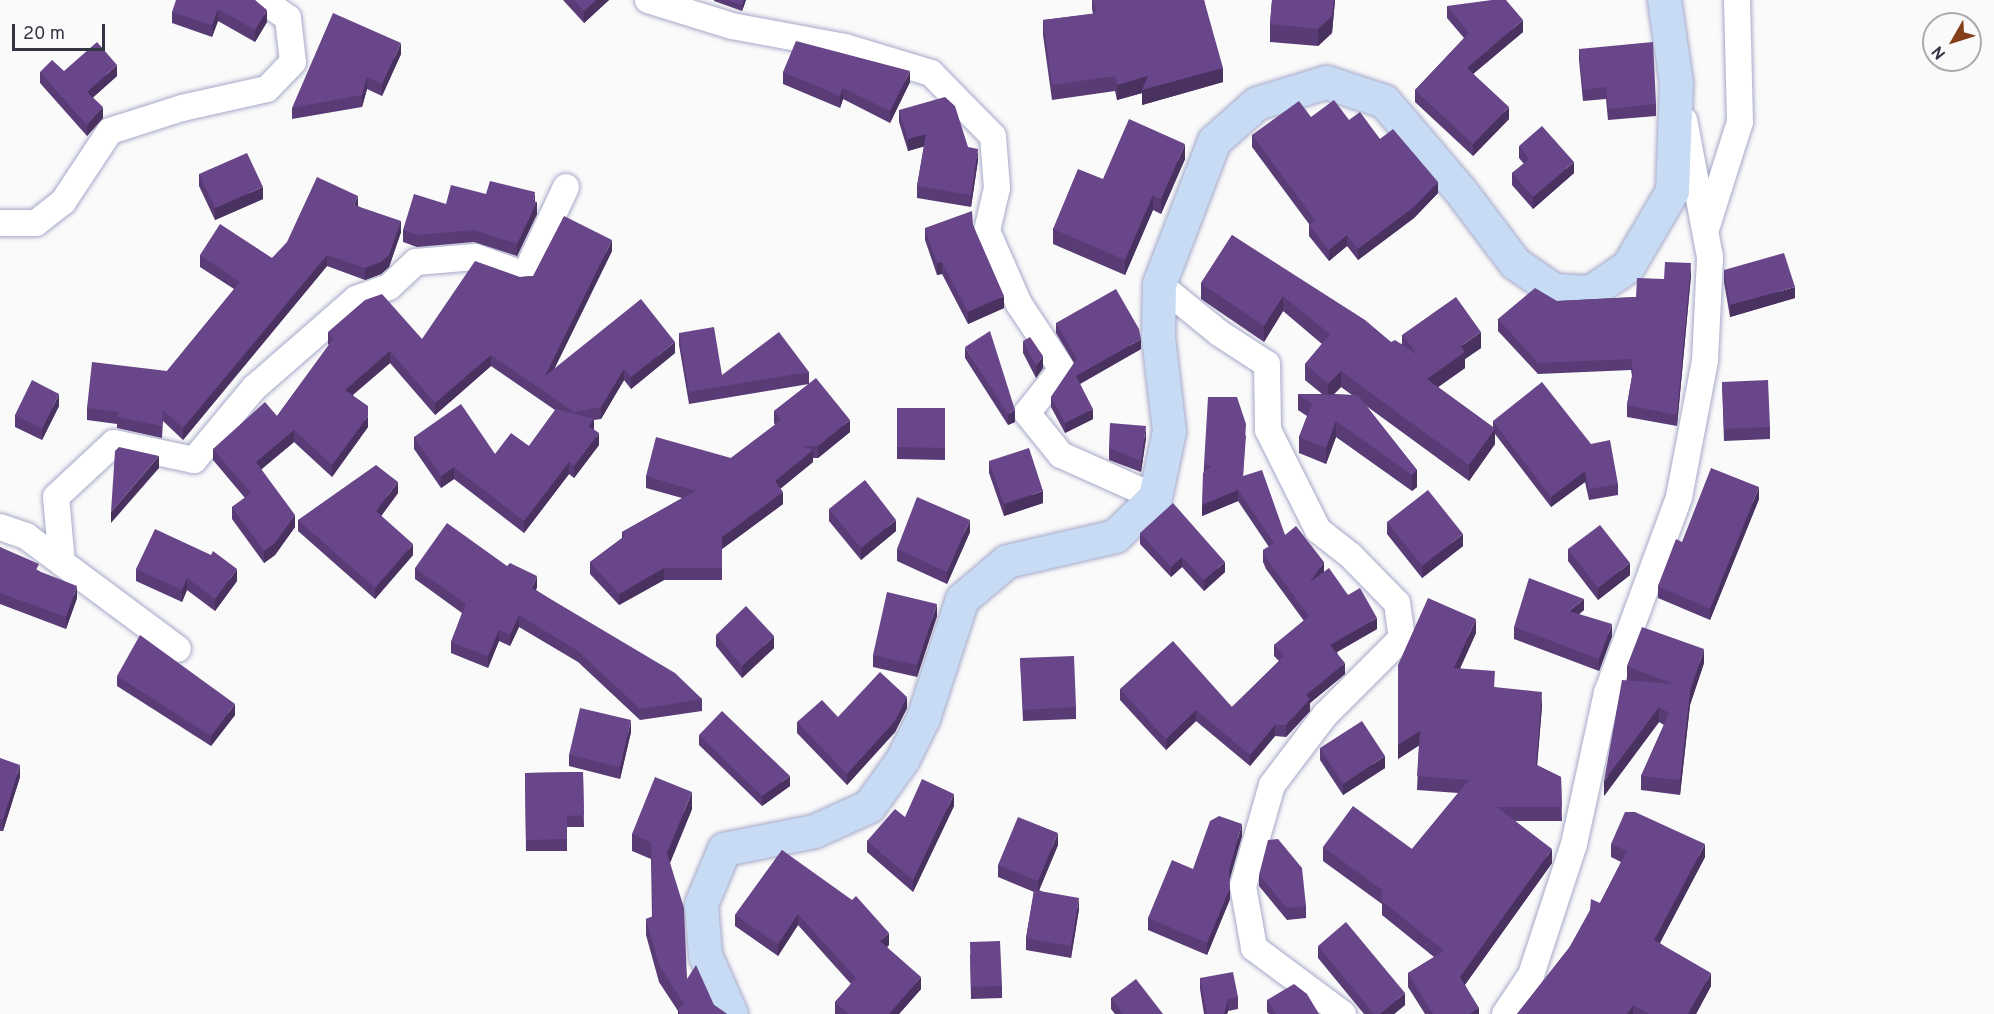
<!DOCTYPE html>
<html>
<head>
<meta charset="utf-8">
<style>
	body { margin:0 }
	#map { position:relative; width:1994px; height:1014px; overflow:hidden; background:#fafafa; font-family:Overpass,sans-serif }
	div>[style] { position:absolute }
	.roads { filter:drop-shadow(0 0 2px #a5a8c8) drop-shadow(0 0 2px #a5a8c8) }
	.street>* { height:26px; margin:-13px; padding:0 13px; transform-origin:13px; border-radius:13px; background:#fff }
	.primary>* { height:33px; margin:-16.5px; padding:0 16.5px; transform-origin:16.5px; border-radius:16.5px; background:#c7dbf5 }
	.wall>* { inset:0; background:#593c76 }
	.shaded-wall>* { inset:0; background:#493160 }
	.building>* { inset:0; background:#684689 }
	span { translate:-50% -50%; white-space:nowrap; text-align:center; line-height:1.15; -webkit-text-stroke:6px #fafafa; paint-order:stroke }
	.north { position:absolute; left:1922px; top:12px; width:60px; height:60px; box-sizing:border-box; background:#fafafa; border:2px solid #ababb0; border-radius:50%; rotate:231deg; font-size:16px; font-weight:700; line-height:24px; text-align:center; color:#343542 }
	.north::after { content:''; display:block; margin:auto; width:21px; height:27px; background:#854019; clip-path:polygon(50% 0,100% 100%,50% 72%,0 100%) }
	.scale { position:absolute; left:12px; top:24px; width:93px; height:27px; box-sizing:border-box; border:3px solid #343542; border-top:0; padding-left:8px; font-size:18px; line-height:21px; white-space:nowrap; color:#343542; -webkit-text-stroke:4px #fafafa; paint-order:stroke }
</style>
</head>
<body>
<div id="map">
	<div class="roads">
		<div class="street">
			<i style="left:648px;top:0;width:88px;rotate:17.2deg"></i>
			<i style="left:732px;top:26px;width:115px;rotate:10.5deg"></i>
			<i style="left:845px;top:47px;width:90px;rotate:16.8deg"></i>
			<i style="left:931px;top:73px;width:88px;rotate:45.5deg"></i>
			<i style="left:993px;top:136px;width:52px;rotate:85.6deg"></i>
			<i style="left:997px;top:188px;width:44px;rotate:103.1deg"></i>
			<i style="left:987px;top:231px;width:80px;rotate:66.3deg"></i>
			<i style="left:1019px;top:304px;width:78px;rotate:56.5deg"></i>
			<i style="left:1062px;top:369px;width:56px;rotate:128.5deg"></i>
			<i style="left:1027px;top:413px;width:54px;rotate:51deg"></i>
			<i style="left:1061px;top:455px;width:103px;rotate:24.1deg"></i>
			<i style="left:0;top:223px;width:36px"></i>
			<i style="left:36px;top:223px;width:34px;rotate:-38deg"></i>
			<i style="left:63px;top:202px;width:85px;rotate:-56.5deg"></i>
			<i style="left:110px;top:131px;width:76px;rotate:-17.7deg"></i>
			<i style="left:182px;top:108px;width:87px;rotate:-12.6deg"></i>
			<i style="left:267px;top:89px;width:37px;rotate:-46deg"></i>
			<i style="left:293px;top:62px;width:44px;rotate:-96.5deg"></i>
			<i style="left:288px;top:18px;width:32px;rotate:-145deg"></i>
			<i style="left:1706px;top:229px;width:112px;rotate:-72.4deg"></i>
			<i style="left:1740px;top:122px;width:122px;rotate:-91.4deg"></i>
			<i style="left:1159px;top:284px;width:77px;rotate:39.2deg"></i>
			<i style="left:1219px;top:333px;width:57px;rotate:32.9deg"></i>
			<i style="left:1267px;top:364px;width:66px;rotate:89.1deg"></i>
			<i style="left:1268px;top:430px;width:112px;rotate:63.4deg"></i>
			<i style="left:1318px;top:530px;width:41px;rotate:38deg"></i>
			<i style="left:1350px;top:555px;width:67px;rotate:45.6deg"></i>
			<i style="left:1397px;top:603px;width:35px;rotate:82deg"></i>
			<i style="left:1402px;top:638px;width:109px;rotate:135deg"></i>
			<i style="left:1325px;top:715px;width:88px;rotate:127.1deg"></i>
			<i style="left:1272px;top:785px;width:105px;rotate:106deg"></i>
			<i style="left:1243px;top:886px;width:63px;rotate:79.9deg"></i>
			<i style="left:1254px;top:948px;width:111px;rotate:36.6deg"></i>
			<i style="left:0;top:527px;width:28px;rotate:19deg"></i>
			<i style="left:26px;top:536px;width:189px;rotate:36.6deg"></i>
			<i style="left:62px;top:563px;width:66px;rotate:-95.2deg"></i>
			<i style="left:56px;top:497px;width:79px;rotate:-43deg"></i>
			<i style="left:114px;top:443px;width:82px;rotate:12deg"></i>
			<i style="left:194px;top:460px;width:94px;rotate:-50.2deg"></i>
			<i style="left:254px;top:388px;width:135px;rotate:-41.1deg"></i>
			<i style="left:356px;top:299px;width:35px;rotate:-20deg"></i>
			<i style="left:389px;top:287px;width:37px;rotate:-43deg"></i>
			<i style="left:416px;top:262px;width:59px;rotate:-4.8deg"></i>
			<i style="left:475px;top:257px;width:53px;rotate:19.8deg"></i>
			<i style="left:525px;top:275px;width:97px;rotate:-65deg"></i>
			<i style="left:1505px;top:1014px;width:47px;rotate:-56.3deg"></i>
			<i style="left:1531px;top:975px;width:138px;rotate:-71.8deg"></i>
			<i style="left:1574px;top:844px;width:155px;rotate:-77.7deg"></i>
			<i style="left:1607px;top:693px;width:209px;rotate:-69.8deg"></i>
			<i style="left:1679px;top:497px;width:138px;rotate:-79.2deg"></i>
			<i style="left:1705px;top:361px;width:104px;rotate:-87.2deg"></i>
			<i style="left:1710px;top:257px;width:139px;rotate:-100.7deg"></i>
		</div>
		<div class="primary">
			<i style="left:731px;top:1014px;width:64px;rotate:-113.8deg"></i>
			<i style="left:705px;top:955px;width:51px;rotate:-94.5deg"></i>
			<i style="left:701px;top:904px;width:60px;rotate:-67.3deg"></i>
			<i style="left:724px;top:849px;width:92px;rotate:-11.3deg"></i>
			<i style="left:814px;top:831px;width:60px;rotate:-24.4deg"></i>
			<i style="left:869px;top:806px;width:57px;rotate:-54.3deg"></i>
			<i style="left:902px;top:760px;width:47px;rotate:-63.4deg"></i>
			<i style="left:923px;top:718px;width:125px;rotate:-71.9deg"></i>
			<i style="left:962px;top:599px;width:59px;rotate:-40.2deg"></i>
			<i style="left:1007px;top:561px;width:111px;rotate:-13deg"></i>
			<i style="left:1115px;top:536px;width:56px;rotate:-44.3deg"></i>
			<i style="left:1155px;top:497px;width:67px;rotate:-78deg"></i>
			<i style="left:1169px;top:431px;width:95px;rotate:-96.7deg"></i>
			<i style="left:1158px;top:337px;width:53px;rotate:-88.9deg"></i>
			<i style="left:1159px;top:284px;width:153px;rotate:-69deg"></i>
			<i style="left:1214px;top:141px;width:57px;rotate:-41.5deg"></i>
			<i style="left:1257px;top:103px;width:72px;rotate:-16.9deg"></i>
			<i style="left:1326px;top:82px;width:61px;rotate:18.1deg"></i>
			<i style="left:1384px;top:101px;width:116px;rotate:49.6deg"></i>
			<i style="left:1459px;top:189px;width:93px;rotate:52.9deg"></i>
			<i style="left:1515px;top:263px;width:47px;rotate:34.7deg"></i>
			<i style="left:1554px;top:290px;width:36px;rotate:3deg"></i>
			<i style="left:1590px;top:292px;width:46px;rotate:-34.4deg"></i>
			<i style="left:1628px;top:266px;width:87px;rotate:-59.6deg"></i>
			<i style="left:1672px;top:191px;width:108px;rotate:-87.9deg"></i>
			<i style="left:1676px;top:83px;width:84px;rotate:-98.2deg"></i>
		</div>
	</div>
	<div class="wall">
		<i style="clip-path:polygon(255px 0,267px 22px,255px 42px,218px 21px,212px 37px,172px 23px,172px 12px)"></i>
		<i style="clip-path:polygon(563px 0,609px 0,584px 23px)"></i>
		<i style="clip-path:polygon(714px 0,746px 0,742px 11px,714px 1px)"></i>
		<i style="clip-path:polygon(1092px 0,1204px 0,1223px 82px,1142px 105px,1142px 93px,1117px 100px,1115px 91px,1052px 100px,1043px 35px,1043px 20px,1093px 14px,1092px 9px)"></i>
		<i style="clip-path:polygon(1272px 0,1335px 0,1332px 33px,1318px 46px,1270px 42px,1270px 24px)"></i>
		<i style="clip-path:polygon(1447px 6px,1523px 32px,1473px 74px,1509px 119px,1473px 156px,1415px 102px,1415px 90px,1464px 38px,1447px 18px)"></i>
		<i style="clip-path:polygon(1579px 49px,1656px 104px,1656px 116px,1608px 120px,1606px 99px,1583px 101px,1579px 60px)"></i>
		<i style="clip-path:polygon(401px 54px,382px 96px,367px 89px,362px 107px,292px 119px,292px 108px)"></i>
		<i style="clip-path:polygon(64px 71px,117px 76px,93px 97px,103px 118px,87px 136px,40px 83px,40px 72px)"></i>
		<i style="clip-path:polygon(783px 72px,910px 82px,890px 123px,843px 99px,840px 108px,783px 84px)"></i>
		<i style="clip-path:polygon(899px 110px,968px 147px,978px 160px,971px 207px,917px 198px,917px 186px,924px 146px,908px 151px,899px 122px)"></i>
		<i style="clip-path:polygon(1311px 117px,1349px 120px,1380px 139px,1438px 193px,1414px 218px,1358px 260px,1347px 246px,1329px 261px,1309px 236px,1309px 224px,1252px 147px,1252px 135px)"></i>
		<i style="clip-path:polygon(1519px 146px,1574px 173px,1533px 209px,1512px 185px,1512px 173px,1524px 164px,1519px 158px)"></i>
		<i style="clip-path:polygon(1185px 159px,1161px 214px,1153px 210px,1125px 275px,1053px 244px,1053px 229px,1103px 179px)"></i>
		<i style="clip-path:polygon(199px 174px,263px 199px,215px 220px,199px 186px)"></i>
		<i style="clip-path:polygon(486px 194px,535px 202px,537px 214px,517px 256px,474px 242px,417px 247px,403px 242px,403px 230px,446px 204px)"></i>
		<i style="clip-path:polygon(358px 206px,401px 232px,389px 267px,381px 274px,365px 280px,327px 266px,183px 440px,163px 421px,162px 438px,117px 428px,117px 424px,87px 420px,87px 408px,167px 371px,234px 289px,200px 267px,200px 255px,272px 258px)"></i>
		<i style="clip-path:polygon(973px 225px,1004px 308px,968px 324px,942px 274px,937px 275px,925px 240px,925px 228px)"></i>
		<i style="clip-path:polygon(evenodd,1232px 235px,1391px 342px,1402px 344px,1402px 335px,1481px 348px,1465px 359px,1465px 368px,1438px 387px,1493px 427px,1493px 421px,1618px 484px,1618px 495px,1589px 500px,1585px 482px,1551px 507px,1495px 434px,1495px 444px,1469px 481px,1365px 405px,1417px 470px,1417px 487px,1412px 491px,1336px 437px,1326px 464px,1299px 453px,1299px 437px,1307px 416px,1298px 410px,1298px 394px,1322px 394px,1305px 380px,1305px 364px,1322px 344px,1283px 311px,1264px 342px,1201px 299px,1201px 283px,1232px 235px,1341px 387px,1352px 395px,1334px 394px,1341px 387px)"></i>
		<i style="clip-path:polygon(612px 251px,554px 369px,675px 353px,631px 389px,624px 380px,601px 419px,594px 420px,594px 430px,599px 445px,574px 478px,569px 474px,524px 533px,454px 479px,441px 488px,414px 449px,414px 437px,495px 454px,529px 446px,555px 410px,491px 366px,435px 415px,390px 363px,353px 395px,368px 427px,332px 477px,294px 442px,261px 469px,295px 527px,275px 555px,264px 563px,232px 519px,232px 507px,245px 498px,213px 460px,213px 449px,277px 416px,329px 345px,328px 344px,328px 332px,422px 339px,520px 277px,533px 276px)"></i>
		<i style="clip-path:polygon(1724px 270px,1795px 298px,1730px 317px,1724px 282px)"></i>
		<i style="clip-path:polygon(1691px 275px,1677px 426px,1627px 417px,1627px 405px,1632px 376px,1631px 370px,1538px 374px,1498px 331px,1498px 319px,1557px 301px,1636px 297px,1664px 279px)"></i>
		<i style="clip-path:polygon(1056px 323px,1141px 349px,1080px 384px,1093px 419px,1065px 433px,1051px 407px,1051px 397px,1074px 363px,1056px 333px)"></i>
		<i style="clip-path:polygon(679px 333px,722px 375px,809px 372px,809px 384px,850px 432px,818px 458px,813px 458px,813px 462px,780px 489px,783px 504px,722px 549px,722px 580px,664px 580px,619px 605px,590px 574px,590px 562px,622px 538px,622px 532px,682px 498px,646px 488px,646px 476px,731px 458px,775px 425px,774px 423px,774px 411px,809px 384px,689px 404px,679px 345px)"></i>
		<i style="clip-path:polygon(1023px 341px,1043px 368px,1036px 378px,1023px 353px)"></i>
		<i style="clip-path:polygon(965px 347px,1015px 422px,1008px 425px,965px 358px)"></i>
		<i style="clip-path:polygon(1722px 382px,1770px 427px,1770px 439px,1724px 441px)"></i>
		<i style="clip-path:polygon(59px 406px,42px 440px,15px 427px,15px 415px)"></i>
		<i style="clip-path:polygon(897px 408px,945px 408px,945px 460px,897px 459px)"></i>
		<i style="clip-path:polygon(1246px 435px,1243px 476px,1285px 535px,1348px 595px,1377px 629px,1337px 652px,1345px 674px,1310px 703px,1310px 711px,1286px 737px,1275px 736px,1250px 766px,1196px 721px,1166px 750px,1120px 700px,1120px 689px,1232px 707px,1279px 661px,1274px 656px,1274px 645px,1304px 621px,1266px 569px,1263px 562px,1263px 550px,1269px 547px,1238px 501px,1202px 516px,1204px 465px)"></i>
		<i style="clip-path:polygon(1146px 438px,1141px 472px,1109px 460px,1109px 448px)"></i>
		<i style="clip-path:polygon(989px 461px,1043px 503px,1004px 516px,989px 473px)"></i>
		<i style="clip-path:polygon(398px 493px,381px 516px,413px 555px,375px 599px,298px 531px,298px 520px)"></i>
		<i style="clip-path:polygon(1759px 499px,1710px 620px,1658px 598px,1658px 586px,1682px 542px)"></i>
		<i style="clip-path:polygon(829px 509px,896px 531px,861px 560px,829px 521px)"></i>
		<i style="clip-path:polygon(1387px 522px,1463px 546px,1422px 578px,1387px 534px)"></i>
		<i style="clip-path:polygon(970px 532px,947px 584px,897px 561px,897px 549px)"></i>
		<i style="clip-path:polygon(1140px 533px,1225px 572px,1204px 591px,1182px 567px,1171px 577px,1140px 544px)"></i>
		<i style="clip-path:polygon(0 547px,39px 571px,77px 598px,66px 629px,0 604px)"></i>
		<i style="clip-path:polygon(1568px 549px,1630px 575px,1598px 600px,1568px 561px)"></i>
		<i style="clip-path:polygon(415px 568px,537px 587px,536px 590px,702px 699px,702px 711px,640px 720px,578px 662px,519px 627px,510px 646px,499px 641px,488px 668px,451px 653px,451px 642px,462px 613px,415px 579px)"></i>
		<i style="clip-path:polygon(136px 569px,237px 581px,215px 611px,187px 590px,182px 602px,136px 581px)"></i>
		<i style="clip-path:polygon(1584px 610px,1579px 614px,1612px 636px,1599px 671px,1514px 639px,1514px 627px)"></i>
		<i style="clip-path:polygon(937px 616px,917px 677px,873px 667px,873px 655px)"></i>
		<i style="clip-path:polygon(1476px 633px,1460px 668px,1495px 687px,1542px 706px,1537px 765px,1561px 777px,1562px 821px,1515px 821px,1552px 863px,1465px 985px,1479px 1014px,1425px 1014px,1408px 987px,1408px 973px,1434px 957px,1382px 915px,1382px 904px,1323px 861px,1323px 847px,1412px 849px,1458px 793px,1417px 790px,1419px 745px,1398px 759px,1398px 665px)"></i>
		<i style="clip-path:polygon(716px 635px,774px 648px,742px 678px,716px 646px)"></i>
		<i style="clip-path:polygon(1020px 658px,1076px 707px,1076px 719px,1023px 721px)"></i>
		<i style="clip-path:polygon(1704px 663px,1690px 705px,1680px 795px,1641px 790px,1641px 776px,1664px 725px,1659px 722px,1604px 796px,1627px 680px,1627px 666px)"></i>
		<i style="clip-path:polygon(117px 676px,235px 715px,211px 746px,117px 686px)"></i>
		<i style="clip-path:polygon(907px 708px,895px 732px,847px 785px,797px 733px,797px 722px,838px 717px)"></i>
		<i style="clip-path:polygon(631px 732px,620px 779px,569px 766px,569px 755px)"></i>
		<i style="clip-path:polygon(699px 735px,790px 786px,762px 806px,699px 745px)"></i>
		<i style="clip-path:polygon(1320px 748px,1385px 768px,1343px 795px,1320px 760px)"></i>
		<i style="clip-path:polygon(0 758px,20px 777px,3px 831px,0 831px)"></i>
		<i style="clip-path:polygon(583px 772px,584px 827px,567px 827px,567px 851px,526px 851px,525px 773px)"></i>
		<i style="clip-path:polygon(954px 806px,913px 892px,867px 852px,867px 841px,905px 817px)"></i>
		<i style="clip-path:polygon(692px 809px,670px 863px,687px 979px,714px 1005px,727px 1014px,678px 1014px,678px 1011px,659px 982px,646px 935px,646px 919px,652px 917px,651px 859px,632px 851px,632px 834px)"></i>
		<i style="clip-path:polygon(1242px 836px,1229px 879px,1230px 899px,1207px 955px,1148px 930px,1148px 918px,1193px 869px)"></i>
		<i style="clip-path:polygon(1611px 844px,1705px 857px,1660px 943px,1711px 986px,1696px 1014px,1517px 1014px,1569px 948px,1600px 903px,1621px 862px,1611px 857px)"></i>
		<i style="clip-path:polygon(1058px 845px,1039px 890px,1079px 909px,1071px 958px,1026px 950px,1026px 938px,1034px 892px,998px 877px,998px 865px)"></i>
		<i style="clip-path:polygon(782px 850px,889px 945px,887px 947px,921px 989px,899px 1014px,835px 1014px,835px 1002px,851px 984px,798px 925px,778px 956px,735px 926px,735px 915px)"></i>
		<i style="clip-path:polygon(1259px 875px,1306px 906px,1306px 918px,1287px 920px,1259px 886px)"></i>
		<i style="clip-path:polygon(1318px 946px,1405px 1005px,1394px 1014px,1364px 1014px,1318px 958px)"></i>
		<i style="clip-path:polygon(970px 954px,1002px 986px,1002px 998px,971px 999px)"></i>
		<i style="clip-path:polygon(1200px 978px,1238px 997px,1238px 1009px,1228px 1011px,1227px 1014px,1204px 1014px,1200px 989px)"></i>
		<i style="clip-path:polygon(1111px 998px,1163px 1014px,1115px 1014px,1111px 1009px)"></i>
		<i style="clip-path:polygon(1267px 1000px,1319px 1014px,1269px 1014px,1267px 1012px)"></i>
	</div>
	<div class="shaded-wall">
		<i style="clip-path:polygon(596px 0,609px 0,584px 23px,584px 11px)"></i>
		<i style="clip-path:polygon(744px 0,746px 0,742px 11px,742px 5px)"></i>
		<i style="clip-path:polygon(1334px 0,1335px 0,1332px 33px,1318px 46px,1318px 29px)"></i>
		<i style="clip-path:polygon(218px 9px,218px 21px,212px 37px,212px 25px)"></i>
		<i style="clip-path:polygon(267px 10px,267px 22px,255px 42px,255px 30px)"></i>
		<i style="clip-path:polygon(1523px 20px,1523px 32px,1467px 79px,1467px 68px)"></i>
		<i style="clip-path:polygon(401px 43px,401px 54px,382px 96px,382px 84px)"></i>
		<i style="clip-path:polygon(117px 65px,117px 76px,87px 103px,87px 92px)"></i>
		<i style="clip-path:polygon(1223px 68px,1223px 82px,1142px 105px,1142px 93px,1117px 100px,1117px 85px,1148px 76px)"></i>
		<i style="clip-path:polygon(910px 71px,910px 82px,890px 123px,890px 111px)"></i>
		<i style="clip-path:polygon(367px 77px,367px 89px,362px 107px,362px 95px)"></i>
		<i style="clip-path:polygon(843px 88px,843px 99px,840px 108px,840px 96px)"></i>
		<i style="clip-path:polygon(103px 107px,103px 118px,87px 136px,87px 125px)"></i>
		<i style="clip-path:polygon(1509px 107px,1509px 119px,1473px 156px,1473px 144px)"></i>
		<i style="clip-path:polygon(926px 134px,926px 146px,908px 151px,908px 139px)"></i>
		<i style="clip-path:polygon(1185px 144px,1185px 159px,1161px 214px,1161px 199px)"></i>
		<i style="clip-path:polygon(978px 149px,978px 160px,971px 207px,971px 195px)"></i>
		<i style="clip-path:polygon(1574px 162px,1574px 173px,1533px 209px,1533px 197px)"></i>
		<i style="clip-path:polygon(1438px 182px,1438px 193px,1414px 218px,1358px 260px,1358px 249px)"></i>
		<i style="clip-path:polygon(263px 187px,263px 199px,215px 220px,215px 208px)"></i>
		<i style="clip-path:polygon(535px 192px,535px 204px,537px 202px,537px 214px,517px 256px,517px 244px,533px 201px)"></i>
		<i style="clip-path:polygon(1153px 195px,1153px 210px,1125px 275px,1125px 260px)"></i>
		<i style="clip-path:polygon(358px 196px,358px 207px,354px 205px)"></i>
		<i style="clip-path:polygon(401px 221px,401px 232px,389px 267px,381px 274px,365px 280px,365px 268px)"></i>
		<i style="clip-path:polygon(1347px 235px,1347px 246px,1329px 261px,1329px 250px)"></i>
		<i style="clip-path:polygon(612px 240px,612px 251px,545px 388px,545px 376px)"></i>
		<i style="clip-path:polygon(327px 255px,327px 266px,183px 440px,183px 428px)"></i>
		<i style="clip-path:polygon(942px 262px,942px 274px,937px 275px,937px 263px)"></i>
		<i style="clip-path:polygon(1691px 263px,1691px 275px,1677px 426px,1677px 415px)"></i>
		<i style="clip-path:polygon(1795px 287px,1795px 298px,1730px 317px,1730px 305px)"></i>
		<i style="clip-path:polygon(1004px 296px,1004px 308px,968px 324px,968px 312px)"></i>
		<i style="clip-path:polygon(1283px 296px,1283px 311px,1264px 342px,1264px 326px)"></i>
		<i style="clip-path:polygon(1481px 332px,1481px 348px,1465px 359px,1465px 368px,1427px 395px,1427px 379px,1461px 346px)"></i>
		<i style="clip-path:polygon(1141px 339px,1141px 349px,1076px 386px,1076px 376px)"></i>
		<i style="clip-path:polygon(675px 342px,675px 353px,631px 389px,631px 377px)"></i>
		<i style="clip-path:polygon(390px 351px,390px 363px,345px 401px,345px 390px)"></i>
		<i style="clip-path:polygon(491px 355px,491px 366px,435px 415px,435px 403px)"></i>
		<i style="clip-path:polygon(1043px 356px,1043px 368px,1036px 378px,1036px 366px)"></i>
		<i style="clip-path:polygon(624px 369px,624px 380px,601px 419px,601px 407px)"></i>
		<i style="clip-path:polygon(1341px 371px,1341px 387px,1328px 400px,1328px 384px)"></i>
		<i style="clip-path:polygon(59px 394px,59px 406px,42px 440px,42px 429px)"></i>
		<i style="clip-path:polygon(1093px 409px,1093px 419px,1065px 433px,1065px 423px)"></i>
		<i style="clip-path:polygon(1015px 410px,1015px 422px,1008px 425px,1008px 414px)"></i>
		<i style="clip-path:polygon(368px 416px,368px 427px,332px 477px,332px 465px)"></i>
		<i style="clip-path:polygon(594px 419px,594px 431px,589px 426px)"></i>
		<i style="clip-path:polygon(850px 420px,850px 432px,818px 458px,818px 446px)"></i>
		<i style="clip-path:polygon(1336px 421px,1336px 437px,1326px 464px,1326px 448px)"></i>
		<i style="clip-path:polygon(1146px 426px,1146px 438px,1141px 472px,1141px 461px)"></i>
		<i style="clip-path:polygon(1495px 429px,1495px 444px,1469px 481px,1469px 465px)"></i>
		<i style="clip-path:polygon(294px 430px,294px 442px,256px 474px,256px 462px)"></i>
		<i style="clip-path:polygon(599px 433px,599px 445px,574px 478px,574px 466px)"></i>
		<i style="clip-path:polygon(813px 450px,813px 462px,775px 493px,775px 481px)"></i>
		<i style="clip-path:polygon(159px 456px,159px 468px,111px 523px,111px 512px)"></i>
		<i style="clip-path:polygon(569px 462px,569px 474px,524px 533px,524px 521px)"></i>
		<i style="clip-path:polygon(454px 467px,454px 479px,441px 488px,441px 476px)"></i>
		<i style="clip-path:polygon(1417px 470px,1417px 487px,1412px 491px,1412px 475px)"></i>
		<i style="clip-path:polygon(1585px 471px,1585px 482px,1551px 507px,1551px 497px)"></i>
		<i style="clip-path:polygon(398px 482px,398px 493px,376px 523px,376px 511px)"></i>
		<i style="clip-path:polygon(1759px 487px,1759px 499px,1710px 620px,1710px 609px)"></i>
		<i style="clip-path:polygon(1238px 490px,1238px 501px,1202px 516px,1202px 505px)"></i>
		<i style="clip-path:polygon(1043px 491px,1043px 503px,1004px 516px,1004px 504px)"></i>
		<i style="clip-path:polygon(783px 492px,783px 504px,722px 549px,722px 537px)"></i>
		<i style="clip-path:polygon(295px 515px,295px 527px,275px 555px,264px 563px,264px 551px)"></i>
		<i style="clip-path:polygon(896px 520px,896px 531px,861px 560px,861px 548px)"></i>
		<i style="clip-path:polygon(970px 520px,970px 532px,947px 584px,947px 572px)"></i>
		<i style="clip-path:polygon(1463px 534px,1463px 546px,1422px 578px,1422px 566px)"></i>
		<i style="clip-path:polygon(413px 544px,413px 555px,375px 599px,375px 588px)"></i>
		<i style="clip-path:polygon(1182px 557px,1182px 567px,1171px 577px,1171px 567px)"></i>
		<i style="clip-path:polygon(1225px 562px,1225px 572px,1204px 591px,1204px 580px)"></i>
		<i style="clip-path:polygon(1324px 562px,1324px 574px,1310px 582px)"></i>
		<i style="clip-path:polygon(1630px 563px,1630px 575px,1598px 600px,1598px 588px)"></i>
		<i style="clip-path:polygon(664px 568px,664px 580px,619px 605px,619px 594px)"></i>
		<i style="clip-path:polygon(237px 569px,237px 581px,215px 611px,215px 599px)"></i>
		<i style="clip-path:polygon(537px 576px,537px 587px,532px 599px,532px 588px)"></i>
		<i style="clip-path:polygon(187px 578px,187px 590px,182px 602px,182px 590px)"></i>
		<i style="clip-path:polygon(77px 586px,77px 598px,66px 629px,66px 617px)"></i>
		<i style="clip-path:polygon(1584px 599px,1584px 610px,1569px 622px,1569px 611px)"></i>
		<i style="clip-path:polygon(937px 604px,937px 616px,917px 677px,917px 665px)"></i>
		<i style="clip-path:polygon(519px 615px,519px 627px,510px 646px,510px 635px)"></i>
		<i style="clip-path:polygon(1377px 618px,1377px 629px,1330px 656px,1330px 645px)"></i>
		<i style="clip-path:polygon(1476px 619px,1476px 633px,1454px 682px,1454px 668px)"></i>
		<i style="clip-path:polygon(1612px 624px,1612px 636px,1599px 671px,1599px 659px)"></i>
		<i style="clip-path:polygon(499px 630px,499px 641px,488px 668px,488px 656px)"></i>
		<i style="clip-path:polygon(774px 636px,774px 648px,742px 678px,742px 666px)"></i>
		<i style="clip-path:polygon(1704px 649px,1704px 663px,1690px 705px,1680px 795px,1680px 780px,1690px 691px)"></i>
		<i style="clip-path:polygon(1345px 663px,1345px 674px,1310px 703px,1310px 711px,1286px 737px,1286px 725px,1306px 695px)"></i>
		<i style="clip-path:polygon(1542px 692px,1542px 706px,1536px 779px,1536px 765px)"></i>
		<i style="clip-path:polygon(907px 697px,907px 708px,895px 732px,847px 785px,847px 774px)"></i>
		<i style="clip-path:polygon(235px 704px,235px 715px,211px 746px,211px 736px)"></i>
		<i style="clip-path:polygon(1659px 707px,1659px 722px,1604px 796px,1604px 781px)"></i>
		<i style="clip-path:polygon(1196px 710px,1196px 721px,1166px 750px,1166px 739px)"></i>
		<i style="clip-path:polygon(631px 720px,631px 732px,620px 779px,620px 767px)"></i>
		<i style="clip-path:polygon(1275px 725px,1275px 736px,1250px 766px,1250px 755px)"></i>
		<i style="clip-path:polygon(1420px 731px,1420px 745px,1398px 759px,1398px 745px)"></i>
		<i style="clip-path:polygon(1385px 756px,1385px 768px,1343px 795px,1343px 784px)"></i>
		<i style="clip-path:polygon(20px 765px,20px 777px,3px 831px,3px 820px)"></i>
		<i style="clip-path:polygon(790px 776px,790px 786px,762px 806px,762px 796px)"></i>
		<i style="clip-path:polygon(692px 792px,692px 809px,667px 870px,667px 853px)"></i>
		<i style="clip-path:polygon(954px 794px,954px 806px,913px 892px,913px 880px)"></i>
		<i style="clip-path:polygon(1242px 824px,1242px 836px,1229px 882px,1229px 870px)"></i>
		<i style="clip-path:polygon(1058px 833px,1058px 845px,1038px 893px,1038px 881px)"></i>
		<i style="clip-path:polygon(1705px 844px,1705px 857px,1654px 954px,1654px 940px)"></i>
		<i style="clip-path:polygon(1552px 849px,1552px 863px,1460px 991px,1460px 977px)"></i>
		<i style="clip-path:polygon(1230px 888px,1230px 899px,1207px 955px,1207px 943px)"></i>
		<i style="clip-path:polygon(1079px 898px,1079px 909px,1071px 958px,1071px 946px)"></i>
		<i style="clip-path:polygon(798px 914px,798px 925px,778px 956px,778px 944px)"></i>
		<i style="clip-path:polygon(889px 933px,889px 945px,880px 953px,880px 941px)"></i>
		<i style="clip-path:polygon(1711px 973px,1711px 986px,1696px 1014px,1688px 1014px)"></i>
		<i style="clip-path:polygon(921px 977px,921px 989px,899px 1014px,889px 1014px)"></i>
		<i style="clip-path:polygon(1405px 993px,1405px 1005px,1394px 1014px,1380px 1014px)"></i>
		<i style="clip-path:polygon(1228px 999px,1228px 1011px,1227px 1014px,1224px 1014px)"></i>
		<i style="clip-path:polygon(1633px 1005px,1633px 1014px,1627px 1014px)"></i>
		<i style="clip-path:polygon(1479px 1008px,1479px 1014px,1469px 1014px)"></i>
	</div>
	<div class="building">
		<i style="clip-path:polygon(176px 0,255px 0,267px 10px,255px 30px,218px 9px,212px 25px,172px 12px)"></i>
		<i style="clip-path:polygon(574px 0,596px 0,584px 11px)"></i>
		<i style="clip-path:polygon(727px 0,744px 0,742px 5px)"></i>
		<i style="clip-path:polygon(1093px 0,1204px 0,1223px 68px,1142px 90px,1148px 76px,1117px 85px,1115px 76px,1052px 85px,1043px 20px,1097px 13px)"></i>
		<i style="clip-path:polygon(1272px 0,1334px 0,1332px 16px,1318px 29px,1270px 24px)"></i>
		<i style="clip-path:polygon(1492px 0,1506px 0,1523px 20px,1467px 68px,1509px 107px,1473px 144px,1415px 90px,1469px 33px,1447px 6px)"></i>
		<i style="clip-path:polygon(333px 13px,401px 43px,382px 84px,367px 77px,362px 95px,292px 108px)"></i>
		<i style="clip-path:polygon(796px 41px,910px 71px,890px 111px,843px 88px,840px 96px,783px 72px)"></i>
		<i style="clip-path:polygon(97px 42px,117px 65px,87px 92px,103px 107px,87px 125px,40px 72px,52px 60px,64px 71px)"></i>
		<i style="clip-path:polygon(1653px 42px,1656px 104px,1608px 109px,1606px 87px,1583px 90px,1579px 49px)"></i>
		<i style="clip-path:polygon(945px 97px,955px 106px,968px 147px,978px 149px,971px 195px,917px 186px,926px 134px,908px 139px,899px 110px)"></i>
		<i style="clip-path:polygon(1334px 100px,1349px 120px,1360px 112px,1380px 139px,1393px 129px,1438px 182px,1414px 207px,1358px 249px,1347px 235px,1329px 250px,1309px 225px,1315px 220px,1252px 135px,1299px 101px,1311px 117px)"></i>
		<i style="clip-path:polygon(1129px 119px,1185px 144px,1161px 199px,1153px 195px,1125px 260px,1053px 229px,1078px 169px,1103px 179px)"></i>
		<i style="clip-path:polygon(1542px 126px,1574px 162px,1533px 197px,1512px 173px,1529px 159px,1519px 146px)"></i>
		<i style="clip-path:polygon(247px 153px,263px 187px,215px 208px,199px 174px)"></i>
		<i style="clip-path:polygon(317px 177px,358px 196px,354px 205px,401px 221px,389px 255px,381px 262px,365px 268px,327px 255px,183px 428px,163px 410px,162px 426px,117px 417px,118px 412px,87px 408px,92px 362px,167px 371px,240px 282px,200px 255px,220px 224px,272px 258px,287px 242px)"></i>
		<i style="clip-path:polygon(490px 181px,535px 192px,533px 201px,537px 202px,517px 244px,474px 230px,417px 235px,403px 230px,414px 194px,446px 204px,451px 185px,486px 194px)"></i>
		<i style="clip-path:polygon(972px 211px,973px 225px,1004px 296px,968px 312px,942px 262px,937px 263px,925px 228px)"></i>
		<i style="clip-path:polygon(564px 216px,612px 240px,545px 376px,641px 299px,675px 342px,631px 377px,624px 369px,601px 407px,574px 412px,491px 355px,435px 403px,390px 351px,345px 390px,368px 406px,368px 416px,332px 465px,294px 430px,256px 462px,295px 515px,275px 543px,264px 551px,232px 507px,251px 493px,213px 449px,265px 402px,277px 416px,333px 339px,328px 332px,365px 300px,382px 294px,422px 339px,475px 261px,520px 277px,533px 276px)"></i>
		<i style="clip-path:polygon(1232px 235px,1365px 320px,1391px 342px,1395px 340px,1418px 355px,1402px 335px,1456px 297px,1481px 332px,1461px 346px,1465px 352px,1427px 379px,1495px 429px,1469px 465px,1341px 371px,1328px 384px,1305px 364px,1330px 334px,1283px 296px,1264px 326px,1201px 283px)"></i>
		<i style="clip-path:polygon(1784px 253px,1795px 287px,1730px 305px,1724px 270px)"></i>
		<i style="clip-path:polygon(1665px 262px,1691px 263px,1677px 415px,1627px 405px,1633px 371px,1631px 359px,1538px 363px,1498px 319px,1535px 288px,1557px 301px,1636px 297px,1637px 278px,1664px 279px)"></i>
		<i style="clip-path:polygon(1116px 289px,1139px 329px,1141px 339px,1076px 376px,1093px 409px,1065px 423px,1051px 397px,1077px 359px,1056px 323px)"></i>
		<i style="clip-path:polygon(714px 327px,722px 375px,779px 332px,809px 372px,689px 392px,679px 333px)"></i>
		<i style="clip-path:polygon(990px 331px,1015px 410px,1008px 414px,965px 347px)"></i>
		<i style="clip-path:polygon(1030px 337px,1043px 356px,1036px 366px,1023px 341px)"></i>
		<i style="clip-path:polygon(816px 378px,850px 420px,818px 446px,802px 446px,813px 450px,775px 481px,783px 492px,722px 537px,722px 568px,664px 568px,619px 594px,590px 562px,625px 536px,622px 532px,696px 491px,646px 476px,656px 437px,731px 458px,781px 420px,774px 411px)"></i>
		<i style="clip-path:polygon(32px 380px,59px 394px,42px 429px,15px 415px)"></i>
		<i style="clip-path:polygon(1768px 380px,1770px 427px,1724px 429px,1722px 382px)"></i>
		<i style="clip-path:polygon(1542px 382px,1591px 444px,1610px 440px,1618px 484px,1589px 489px,1585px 471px,1551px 497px,1493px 421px)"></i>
		<i style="clip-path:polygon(1298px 394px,1358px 395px,1417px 470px,1412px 475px,1336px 421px,1326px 448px,1299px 437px,1312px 404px)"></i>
		<i style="clip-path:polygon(1208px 397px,1237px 397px,1246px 424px,1243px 476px,1262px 470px,1285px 535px,1296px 526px,1324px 562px,1310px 582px,1329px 568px,1348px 595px,1360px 588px,1377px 618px,1330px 645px,1345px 663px,1306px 695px,1310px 699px,1286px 725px,1275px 725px,1250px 755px,1196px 710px,1166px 739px,1120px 689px,1173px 641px,1232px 707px,1284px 656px,1274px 645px,1309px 616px,1266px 558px,1263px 550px,1274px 543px,1238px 490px,1202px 505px,1203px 473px,1211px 466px,1204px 465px)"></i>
		<i style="clip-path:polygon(461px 404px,495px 454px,511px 433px,529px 446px,556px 409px,594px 419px,589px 426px,599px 433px,574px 466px,569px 462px,524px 521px,454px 467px,441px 476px,414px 437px)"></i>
		<i style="clip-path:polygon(897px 408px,945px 408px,945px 448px,897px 447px)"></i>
		<i style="clip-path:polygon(1110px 423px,1146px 426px,1141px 461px,1109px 448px)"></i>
		<i style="clip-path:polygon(119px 447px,159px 456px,111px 512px,115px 451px)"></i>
		<i style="clip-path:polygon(1029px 448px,1043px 491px,1004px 504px,989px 461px)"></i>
		<i style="clip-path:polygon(376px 465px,398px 482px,376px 511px,413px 544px,375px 588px,298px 520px)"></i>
		<i style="clip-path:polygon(1711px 468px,1759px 487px,1710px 609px,1658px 586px,1676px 539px,1682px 542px)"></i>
		<i style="clip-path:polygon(865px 480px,896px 520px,861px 548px,829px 509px)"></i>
		<i style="clip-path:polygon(1428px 490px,1463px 534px,1422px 566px,1387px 522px)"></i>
		<i style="clip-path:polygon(917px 497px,970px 520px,947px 572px,897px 549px)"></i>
		<i style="clip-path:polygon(1173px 503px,1225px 562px,1204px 580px,1182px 557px,1171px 567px,1140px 533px)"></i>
		<i style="clip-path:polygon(447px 523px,507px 566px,510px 563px,537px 576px,532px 588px,675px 673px,702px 699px,640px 709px,578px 651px,519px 615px,510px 635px,499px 630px,488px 656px,451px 642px,466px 604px,415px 568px)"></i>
		<i style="clip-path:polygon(1600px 525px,1630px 563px,1598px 588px,1568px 549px)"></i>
		<i style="clip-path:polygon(155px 529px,211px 555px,213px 551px,237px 569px,215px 599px,187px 578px,182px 590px,136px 569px)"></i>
		<i style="clip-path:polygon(0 547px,39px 564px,36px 570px,77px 586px,66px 617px,0 593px)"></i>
		<i style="clip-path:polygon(1529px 578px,1584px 599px,1569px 611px,1612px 624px,1599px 659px,1514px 627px)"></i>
		<i style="clip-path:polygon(887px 592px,937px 604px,917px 665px,873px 655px)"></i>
		<i style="clip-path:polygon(1428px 598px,1476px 619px,1454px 668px,1495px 671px,1494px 687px,1542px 692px,1536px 765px,1561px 777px,1562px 807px,1497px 807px,1552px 849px,1460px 977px,1479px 1008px,1469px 1014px,1433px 1014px,1408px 973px,1444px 951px,1382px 901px,1382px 890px,1323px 847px,1353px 806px,1412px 849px,1469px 780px,1417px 776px,1420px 731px,1398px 745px,1398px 665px)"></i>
		<i style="clip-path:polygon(746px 606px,774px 636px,742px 666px,716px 635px)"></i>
		<i style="clip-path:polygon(1642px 627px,1704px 649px,1690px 691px,1680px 780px,1641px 776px,1669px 713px,1659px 707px,1604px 781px,1622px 680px,1674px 684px,1627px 666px)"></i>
		<i style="clip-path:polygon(140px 635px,235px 704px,211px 736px,117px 676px)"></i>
		<i style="clip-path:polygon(1074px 656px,1076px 707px,1023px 710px,1020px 658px)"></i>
		<i style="clip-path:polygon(880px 672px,907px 697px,895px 721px,847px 774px,797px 722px,822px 700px,838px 717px)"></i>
		<i style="clip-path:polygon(580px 708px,631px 720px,620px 767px,569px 755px)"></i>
		<i style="clip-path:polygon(722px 711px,790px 776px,762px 796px,699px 735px)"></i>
		<i style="clip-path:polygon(1362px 721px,1385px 756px,1343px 784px,1320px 748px)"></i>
		<i style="clip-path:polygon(0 758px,20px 765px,3px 820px,0 819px)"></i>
		<i style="clip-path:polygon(583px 772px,584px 815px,567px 816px,567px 839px,526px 840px,525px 773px)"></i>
		<i style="clip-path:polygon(655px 777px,692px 792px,667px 853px,684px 908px,687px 979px,696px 965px,714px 1005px,727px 1014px,681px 1014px,678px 1009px,684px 1004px,659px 965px,646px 919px,653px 916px,651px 842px,632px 834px)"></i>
		<i style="clip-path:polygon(922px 779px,954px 794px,913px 880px,867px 841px,895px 809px,905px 817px)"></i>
		<i style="clip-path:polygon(1625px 812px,1635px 812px,1705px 844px,1654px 940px,1711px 973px,1688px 1014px,1649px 1014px,1633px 1005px,1627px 1014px,1517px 1014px,1569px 948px,1590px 910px,1591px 899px,1600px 903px,1627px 851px,1611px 844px)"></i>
		<i style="clip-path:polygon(1219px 816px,1242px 824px,1229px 870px,1230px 888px,1207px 943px,1148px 918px,1172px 860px,1193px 869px,1210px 821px)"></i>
		<i style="clip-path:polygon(1018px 817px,1058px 833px,1038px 881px,998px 865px)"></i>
		<i style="clip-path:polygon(1278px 839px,1302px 868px,1306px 906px,1287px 908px,1259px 875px,1268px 840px)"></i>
		<i style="clip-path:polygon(782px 850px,852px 900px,856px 896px,889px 933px,880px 941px,921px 977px,889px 1014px,849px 1014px,835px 1002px,856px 978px,798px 914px,778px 944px,735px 915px)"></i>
		<i style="clip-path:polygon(1034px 890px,1079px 898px,1071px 946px,1026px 938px)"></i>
		<i style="clip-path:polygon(1346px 922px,1405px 993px,1380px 1014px,1374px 1014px,1318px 946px)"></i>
		<i style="clip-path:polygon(1000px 941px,1002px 986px,971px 987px,970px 942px)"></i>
		<i style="clip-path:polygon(1233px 972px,1238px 997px,1228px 999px,1224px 1014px,1207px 1014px,1200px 978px)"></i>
		<i style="clip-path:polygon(1136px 979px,1163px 1014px,1123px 1014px,1111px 998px)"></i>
		<i style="clip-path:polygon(1294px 984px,1307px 994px,1319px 1014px,1276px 1014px,1267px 1000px)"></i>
	</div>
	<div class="north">N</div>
	<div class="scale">20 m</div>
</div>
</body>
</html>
